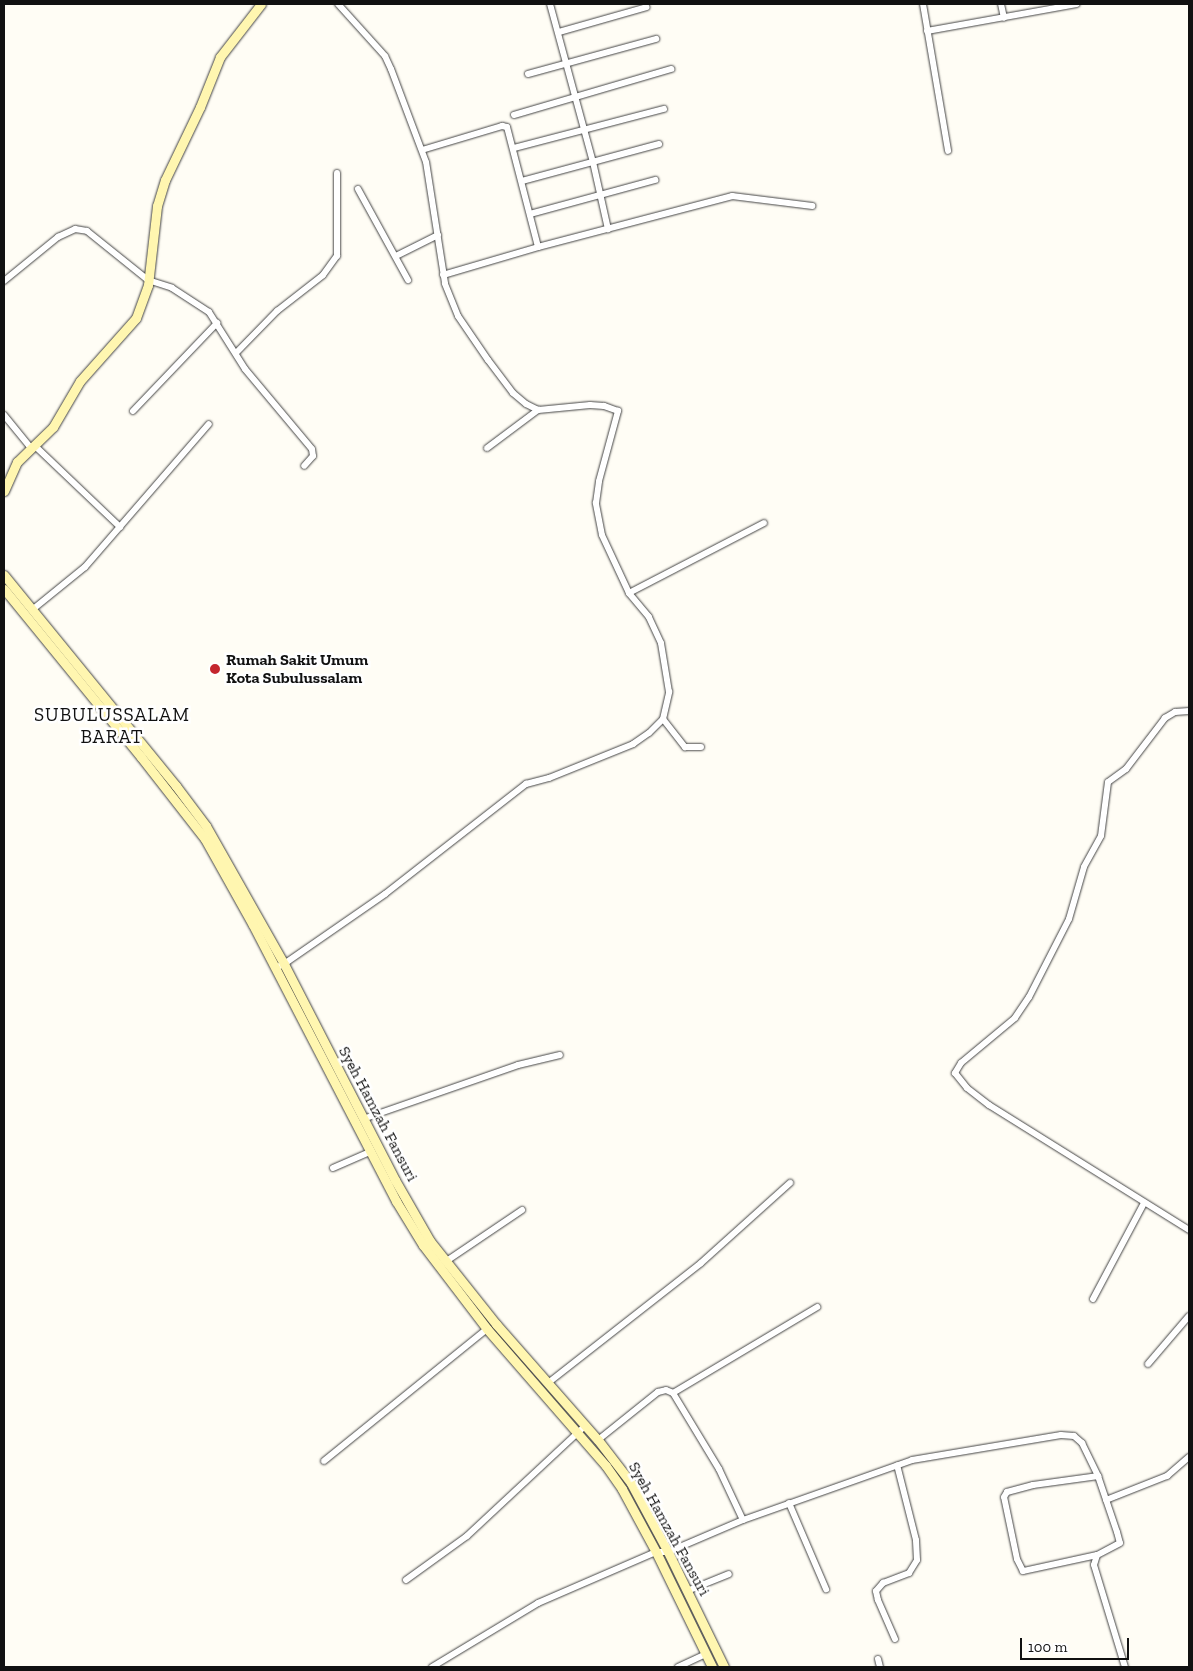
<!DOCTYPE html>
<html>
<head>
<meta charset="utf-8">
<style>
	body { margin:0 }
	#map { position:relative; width:1193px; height:1671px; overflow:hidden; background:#fffdf5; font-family:"Zilla Slab",serif }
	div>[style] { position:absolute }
	.roads { filter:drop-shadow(0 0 1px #444) drop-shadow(0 0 1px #444) }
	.street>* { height:6px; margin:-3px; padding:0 3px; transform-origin:3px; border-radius:3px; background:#fff }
	.secondary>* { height:9px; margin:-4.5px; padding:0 4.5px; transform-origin:4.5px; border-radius:4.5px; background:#fff6b0 }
	.dots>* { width:14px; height:14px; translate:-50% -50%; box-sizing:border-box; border:2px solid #fff; border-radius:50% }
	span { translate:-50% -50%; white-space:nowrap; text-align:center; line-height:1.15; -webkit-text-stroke:5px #fff; paint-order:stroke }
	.poi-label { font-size:16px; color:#111; font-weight:700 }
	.left { translate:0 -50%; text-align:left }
	.street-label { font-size:16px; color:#111 }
	.quarter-label { font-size:19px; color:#111; letter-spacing:1px }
	.frame { position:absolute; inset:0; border:5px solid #111; pointer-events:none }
	.scale { position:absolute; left:1020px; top:1638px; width:109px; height:22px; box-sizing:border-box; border:2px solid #111; border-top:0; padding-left:6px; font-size:15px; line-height:18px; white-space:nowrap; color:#111; -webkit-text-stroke:4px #fff; paint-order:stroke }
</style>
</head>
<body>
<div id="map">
	<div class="roads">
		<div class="street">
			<i style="left:550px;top:4px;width:164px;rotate:74.8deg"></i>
			<i style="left:593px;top:162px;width:69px;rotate:77.4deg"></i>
			<i style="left:923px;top:4px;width:149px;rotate:80.3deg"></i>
			<i style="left:1001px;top:4px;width:14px;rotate:78deg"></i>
			<i style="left:927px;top:31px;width:152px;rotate:-10.2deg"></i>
			<i style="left:559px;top:32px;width:91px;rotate:-15.9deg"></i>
			<i style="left:528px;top:74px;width:133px;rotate:-15.3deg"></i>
			<i style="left:514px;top:115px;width:164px;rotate:-16.3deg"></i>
			<i style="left:514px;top:148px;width:155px;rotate:-14.6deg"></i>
			<i style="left:422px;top:150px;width:84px;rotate:-16.7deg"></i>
			<i style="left:502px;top:126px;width:5px;rotate:11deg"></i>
			<i style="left:507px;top:127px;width:124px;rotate:75.5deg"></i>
			<i style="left:522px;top:181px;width:142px;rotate:-15.1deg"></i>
			<i style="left:358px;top:189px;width:104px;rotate:61.2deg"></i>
			<i style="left:530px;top:214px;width:130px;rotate:-15.2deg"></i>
			<i style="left:396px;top:256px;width:47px;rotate:-26.6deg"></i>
			<i style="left:443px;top:275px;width:99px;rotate:-16.4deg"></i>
			<i style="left:538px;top:247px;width:201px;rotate:-14.7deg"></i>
			<i style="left:732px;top:196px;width:81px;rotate:7.1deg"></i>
			<i style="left:4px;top:281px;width:70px;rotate:-39.2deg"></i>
			<i style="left:58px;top:237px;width:19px;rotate:-25deg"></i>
			<i style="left:75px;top:229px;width:12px;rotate:9deg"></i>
			<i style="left:87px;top:231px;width:78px;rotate:38.8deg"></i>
			<i style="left:148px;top:280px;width:25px;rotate:18deg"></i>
			<i style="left:172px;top:288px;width:44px;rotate:33deg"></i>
			<i style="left:209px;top:312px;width:67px;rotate:57.7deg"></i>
			<i style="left:245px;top:369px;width:104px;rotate:50.1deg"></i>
			<i style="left:312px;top:449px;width:7px;rotate:82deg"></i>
			<i style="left:313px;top:456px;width:13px;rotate:132deg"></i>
			<i style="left:236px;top:353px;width:59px;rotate:-45.7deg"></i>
			<i style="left:277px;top:311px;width:58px;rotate:-38deg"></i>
			<i style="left:323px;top:275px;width:24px;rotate:-54deg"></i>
			<i style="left:337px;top:256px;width:83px;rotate:-90deg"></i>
			<i style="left:133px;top:411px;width:122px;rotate:-46.3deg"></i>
			<i style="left:4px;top:415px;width:43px;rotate:50.7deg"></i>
			<i style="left:34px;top:445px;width:119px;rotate:43.6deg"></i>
			<i style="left:487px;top:448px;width:64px;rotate:-36.7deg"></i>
			<i style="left:629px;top:593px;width:152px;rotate:-27.4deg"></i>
			<i style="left:32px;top:610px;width:68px;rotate:-39.1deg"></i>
			<i style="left:85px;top:567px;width:189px;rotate:-49.1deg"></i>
			<i style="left:1189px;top:711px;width:14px;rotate:176deg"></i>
			<i style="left:1175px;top:712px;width:12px;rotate:149deg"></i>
			<i style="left:1165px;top:718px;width:64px;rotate:127.4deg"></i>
			<i style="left:1126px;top:769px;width:22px;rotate:144deg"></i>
			<i style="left:1108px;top:782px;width:54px;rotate:97.4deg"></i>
			<i style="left:1101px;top:836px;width:35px;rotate:119deg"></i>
			<i style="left:1084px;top:867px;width:54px;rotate:106.1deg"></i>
			<i style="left:1069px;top:919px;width:88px;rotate:117.1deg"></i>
			<i style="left:1029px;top:997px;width:25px;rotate:124deg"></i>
			<i style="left:1015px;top:1018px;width:70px;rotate:140.2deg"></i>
			<i style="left:961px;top:1063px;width:12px;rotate:121deg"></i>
			<i style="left:955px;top:1073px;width:19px;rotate:51deg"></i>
			<i style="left:967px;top:1088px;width:28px;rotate:38deg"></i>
			<i style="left:989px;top:1105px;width:236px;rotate:32deg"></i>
			<i style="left:663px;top:719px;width:36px;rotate:52deg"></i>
			<i style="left:685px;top:747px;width:16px"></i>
			<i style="left:275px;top:968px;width:10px;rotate:-24deg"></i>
			<i style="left:284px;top:964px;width:123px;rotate:-34.7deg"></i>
			<i style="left:385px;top:894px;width:179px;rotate:-38deg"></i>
			<i style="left:526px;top:784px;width:24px;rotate:-15deg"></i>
			<i style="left:549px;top:778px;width:91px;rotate:-22deg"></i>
			<i style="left:633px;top:744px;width:19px;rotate:-35deg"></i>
			<i style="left:649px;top:733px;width:20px;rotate:-45deg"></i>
			<i style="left:663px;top:719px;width:28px;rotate:-77deg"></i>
			<i style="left:669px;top:692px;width:50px;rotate:-99.3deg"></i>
			<i style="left:661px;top:643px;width:29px;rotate:-115deg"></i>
			<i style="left:649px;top:617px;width:31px;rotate:-130deg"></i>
			<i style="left:629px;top:593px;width:64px;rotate:-115deg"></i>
			<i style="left:602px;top:535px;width:33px;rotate:-101deg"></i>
			<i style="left:596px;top:503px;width:22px;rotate:-82deg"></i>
			<i style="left:599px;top:481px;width:73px;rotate:-74.8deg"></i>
			<i style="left:618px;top:411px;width:15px;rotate:-160deg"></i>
			<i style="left:604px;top:406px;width:14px;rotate:-176deg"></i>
			<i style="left:590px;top:405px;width:52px;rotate:174.5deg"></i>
			<i style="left:538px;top:410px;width:13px;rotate:-153deg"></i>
			<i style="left:526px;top:404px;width:17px;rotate:-140deg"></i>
			<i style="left:513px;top:393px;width:41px;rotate:-127.1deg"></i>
			<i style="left:488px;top:360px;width:53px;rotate:-124.3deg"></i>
			<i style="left:458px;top:316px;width:35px;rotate:-112deg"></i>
			<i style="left:445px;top:283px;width:122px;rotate:-98.9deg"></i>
			<i style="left:426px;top:162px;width:99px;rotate:-110.6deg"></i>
			<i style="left:391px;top:69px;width:14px;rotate:-115deg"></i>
			<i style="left:385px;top:56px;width:70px;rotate:-132.1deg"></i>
			<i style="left:363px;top:1119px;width:164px;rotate:-19.2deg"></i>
			<i style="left:518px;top:1065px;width:43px;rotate:-13.4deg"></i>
			<i style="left:333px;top:1168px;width:40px;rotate:-23.4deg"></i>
			<i style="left:445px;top:1262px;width:93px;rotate:-34deg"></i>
			<i style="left:1093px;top:1299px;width:109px;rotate:-62deg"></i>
			<i style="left:1148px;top:1364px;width:63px;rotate:-49.5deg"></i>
			<i style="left:548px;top:1383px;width:194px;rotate:-38.1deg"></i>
			<i style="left:701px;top:1263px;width:120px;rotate:-42deg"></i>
			<i style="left:673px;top:1393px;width:168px;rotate:-30.8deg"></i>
			<i style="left:598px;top:1440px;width:77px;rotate:-38.7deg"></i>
			<i style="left:658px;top:1392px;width:8px;rotate:-14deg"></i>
			<i style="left:666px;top:1390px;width:8px;rotate:23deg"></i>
			<i style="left:673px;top:1393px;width:89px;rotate:58.8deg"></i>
			<i style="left:719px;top:1469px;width:56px;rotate:64.8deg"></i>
			<i style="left:324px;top:1461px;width:210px;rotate:-39deg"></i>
			<i style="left:1106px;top:1500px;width:66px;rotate:-21.5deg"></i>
			<i style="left:1167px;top:1476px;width:29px;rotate:-41deg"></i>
			<i style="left:789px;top:1503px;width:94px;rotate:66.7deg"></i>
			<i style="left:1097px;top:1555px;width:76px;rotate:167.8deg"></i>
			<i style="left:1023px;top:1571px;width:13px;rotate:-117deg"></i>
			<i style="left:1017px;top:1559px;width:63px;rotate:-101.8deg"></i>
			<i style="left:1004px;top:1497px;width:6px;rotate:-59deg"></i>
			<i style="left:1007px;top:1492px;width:27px;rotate:-15deg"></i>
			<i style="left:1033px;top:1485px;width:66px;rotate:-7.9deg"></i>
			<i style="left:406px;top:1580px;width:75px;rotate:-35.8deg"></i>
			<i style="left:467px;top:1536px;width:161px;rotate:-43deg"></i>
			<i style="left:687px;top:1591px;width:45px;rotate:-22deg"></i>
			<i style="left:895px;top:1639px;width:43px;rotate:-113.6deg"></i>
			<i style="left:878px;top:1600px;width:9px;rotate:-103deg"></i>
			<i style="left:876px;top:1591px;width:11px;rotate:-49deg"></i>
			<i style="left:883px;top:1583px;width:28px;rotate:-21deg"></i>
			<i style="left:909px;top:1573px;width:15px;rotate:-58deg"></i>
			<i style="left:917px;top:1560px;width:20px;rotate:-93deg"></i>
			<i style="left:916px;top:1540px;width:77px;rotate:-104.2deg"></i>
			<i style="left:878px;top:1659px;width:8px;rotate:76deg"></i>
			<i style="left:432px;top:1667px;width:124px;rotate:-31.1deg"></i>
			<i style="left:538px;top:1603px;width:129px;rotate:-23.4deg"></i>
			<i style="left:656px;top:1552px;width:12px"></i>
			<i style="left:668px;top:1552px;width:82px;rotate:-23.1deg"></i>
			<i style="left:743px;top:1520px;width:179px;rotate:-19.5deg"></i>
			<i style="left:912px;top:1460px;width:151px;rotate:-9.5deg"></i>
			<i style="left:1061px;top:1435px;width:13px;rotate:4deg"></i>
			<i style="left:1074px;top:1436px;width:11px;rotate:41deg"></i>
			<i style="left:1082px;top:1443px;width:37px;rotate:64deg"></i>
			<i style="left:1098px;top:1476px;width:59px;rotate:71.3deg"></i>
			<i style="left:1117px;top:1532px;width:11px;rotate:75deg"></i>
			<i style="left:1120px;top:1543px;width:26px;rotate:152deg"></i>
			<i style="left:1097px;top:1555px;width:10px;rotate:107deg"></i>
			<i style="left:1094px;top:1565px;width:107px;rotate:73.1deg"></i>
			<i style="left:678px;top:1667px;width:31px;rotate:-25deg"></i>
		</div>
		<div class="secondary">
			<i style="left:4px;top:491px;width:32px;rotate:-66deg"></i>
			<i style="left:17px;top:462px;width:50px;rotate:-44.2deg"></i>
			<i style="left:53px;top:427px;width:53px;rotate:-59.6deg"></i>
			<i style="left:80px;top:381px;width:84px;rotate:-48.4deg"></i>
			<i style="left:136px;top:318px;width:35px;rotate:-70deg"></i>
			<i style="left:148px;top:285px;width:80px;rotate:-83.5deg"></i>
			<i style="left:157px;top:206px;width:27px;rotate:-73deg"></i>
			<i style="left:165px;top:180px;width:81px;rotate:-64.4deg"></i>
			<i style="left:200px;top:107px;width:54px;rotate:-68.2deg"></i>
			<i style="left:220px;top:57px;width:67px;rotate:-52.3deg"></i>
			<i style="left:4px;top:575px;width:272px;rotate:50.8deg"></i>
			<i style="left:176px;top:786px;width:50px;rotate:53.1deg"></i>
			<i style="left:206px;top:826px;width:159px;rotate:60.5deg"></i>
			<i style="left:284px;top:964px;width:243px;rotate:62.8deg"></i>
			<i style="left:395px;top:1180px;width:70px;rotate:60.2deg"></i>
			<i style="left:430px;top:1241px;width:106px;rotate:51.5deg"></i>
			<i style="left:496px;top:1324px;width:154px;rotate:48.7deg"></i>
			<i style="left:598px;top:1440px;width:54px;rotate:52.5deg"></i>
			<i style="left:631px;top:1483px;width:78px;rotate:61.8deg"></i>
			<i style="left:668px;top:1552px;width:128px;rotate:64deg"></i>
			<i style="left:4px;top:589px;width:217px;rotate:50.8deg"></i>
			<i style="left:141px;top:757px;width:104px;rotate:52deg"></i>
			<i style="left:205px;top:839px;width:98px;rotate:60.8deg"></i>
			<i style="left:253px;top:925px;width:311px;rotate:62.6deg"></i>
			<i style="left:396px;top:1201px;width:52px;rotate:58.5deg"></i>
			<i style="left:423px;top:1245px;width:106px;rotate:52.7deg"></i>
			<i style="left:487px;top:1329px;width:181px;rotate:49deg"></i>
			<i style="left:606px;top:1466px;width:28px;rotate:55deg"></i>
			<i style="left:622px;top:1489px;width:72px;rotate:61.6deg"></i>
			<i style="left:656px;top:1552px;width:128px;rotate:64deg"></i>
		</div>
	</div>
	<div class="dots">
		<i style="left:215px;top:669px;background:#c4262e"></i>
	</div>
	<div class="poi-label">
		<span class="left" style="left:226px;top:669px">Rumah Sakit Umum<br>Kota Subulussalam</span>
	</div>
	<div class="street-label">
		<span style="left:378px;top:1114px;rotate:62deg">Syeh Hamzah Fansuri</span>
		<span style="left:669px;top:1529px;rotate:61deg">Syeh Hamzah Fansuri</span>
	</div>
	<div class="quarter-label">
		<span style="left:112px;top:726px">SUBULUSSALAM<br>BARAT</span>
	</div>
	<div class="frame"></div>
	<div class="scale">100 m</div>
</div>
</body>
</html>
